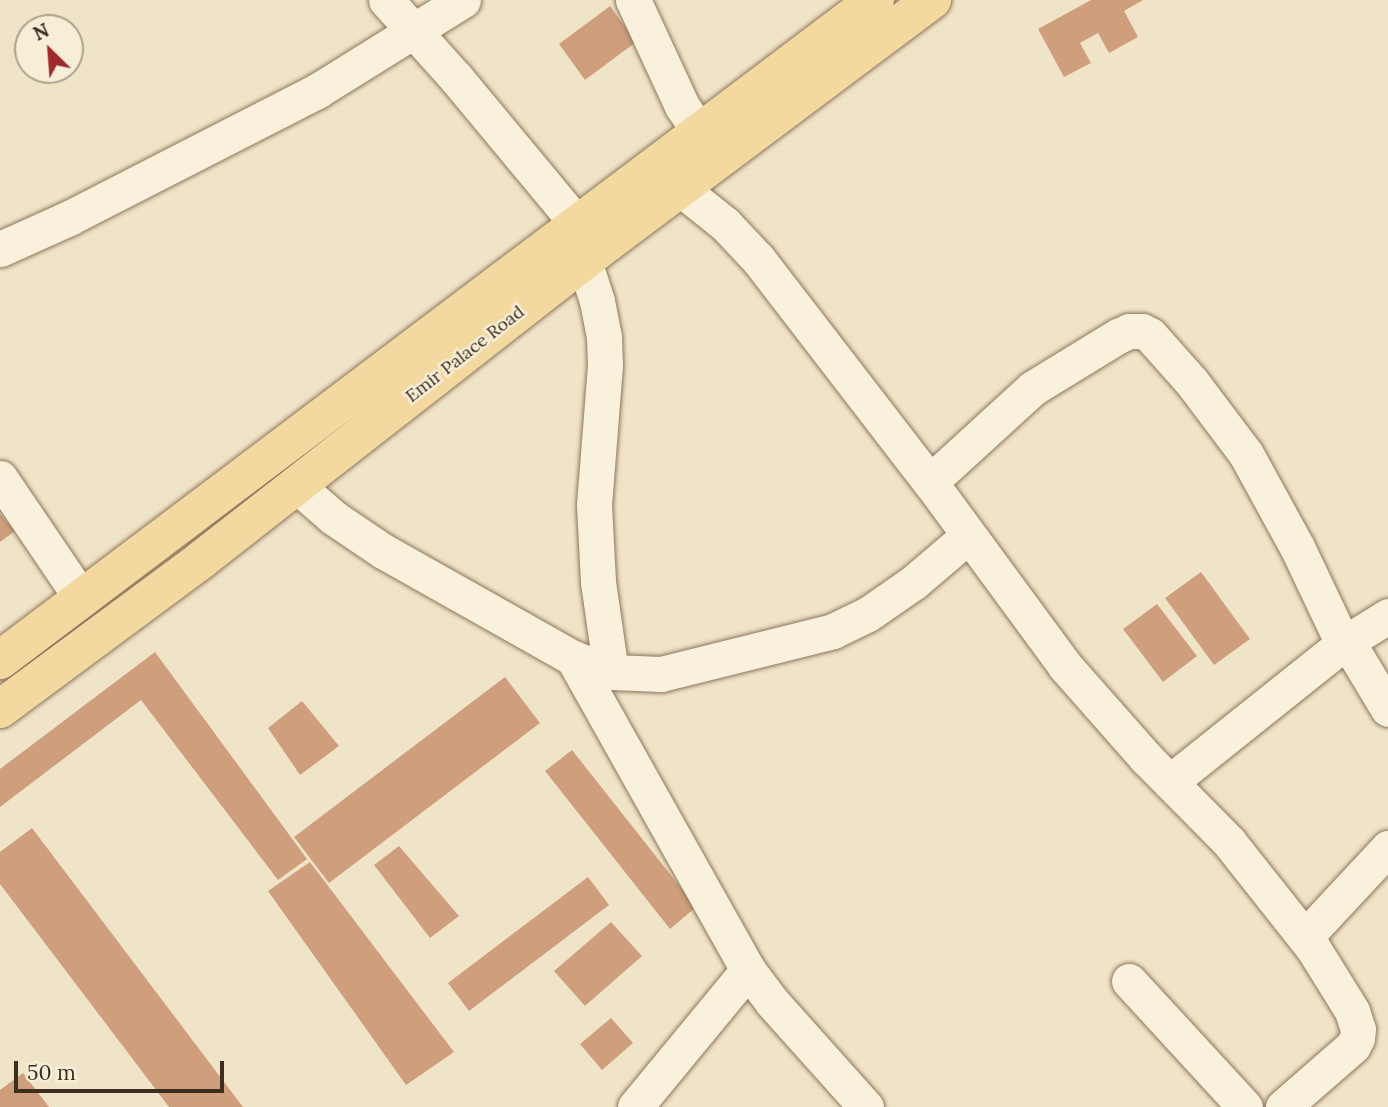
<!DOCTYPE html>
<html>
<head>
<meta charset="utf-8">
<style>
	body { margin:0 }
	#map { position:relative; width:1388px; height:1107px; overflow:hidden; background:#f0e4c8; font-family:Lora,serif }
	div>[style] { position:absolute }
	.building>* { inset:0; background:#cf9f7d }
	.roads { filter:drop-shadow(0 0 2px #8d765c) drop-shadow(0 0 2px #8d765c) }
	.minor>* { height:35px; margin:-17.5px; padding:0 17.5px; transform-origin:17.5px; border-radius:17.5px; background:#faf1dc }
	.major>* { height:38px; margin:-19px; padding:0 19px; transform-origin:19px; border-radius:19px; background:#f3d9a0 }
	span { translate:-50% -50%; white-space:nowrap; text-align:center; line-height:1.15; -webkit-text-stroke:5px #f7eed8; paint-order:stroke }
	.street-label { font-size:18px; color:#3d2e20 }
	.north { position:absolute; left:14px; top:14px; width:70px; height:70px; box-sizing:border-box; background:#f7eed8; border:2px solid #ada18e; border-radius:50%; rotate:335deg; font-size:19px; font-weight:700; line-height:28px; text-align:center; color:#3d2e20 }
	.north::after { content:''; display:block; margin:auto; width:24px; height:32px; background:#9e2a2b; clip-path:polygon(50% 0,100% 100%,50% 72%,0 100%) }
	.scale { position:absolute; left:14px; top:1061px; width:210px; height:32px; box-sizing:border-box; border:4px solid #3d2e20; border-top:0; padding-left:9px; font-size:21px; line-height:24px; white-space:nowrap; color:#3d2e20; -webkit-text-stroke:5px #f7eed8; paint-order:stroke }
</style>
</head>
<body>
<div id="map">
	<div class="building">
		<i style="clip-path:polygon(1091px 0,1143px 0,1124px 11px,1138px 37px,1109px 53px,1098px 33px,1080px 43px,1091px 63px,1064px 77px,1038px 29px)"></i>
		<i style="clip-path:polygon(610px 6px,636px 42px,585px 80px,559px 44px)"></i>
		<i style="clip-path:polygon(0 514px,15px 531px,0 542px)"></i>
		<i style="clip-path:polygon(1201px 572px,1250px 639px,1214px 665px,1165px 598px)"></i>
		<i style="clip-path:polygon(1157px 604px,1197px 656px,1163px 682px,1123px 629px)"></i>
		<i style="clip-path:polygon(155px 652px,307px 859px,278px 880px,141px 700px,0 807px,0 769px)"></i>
		<i style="clip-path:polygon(505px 677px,540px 723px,329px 883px,294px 837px)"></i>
		<i style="clip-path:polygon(302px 701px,339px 746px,300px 775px,268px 728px)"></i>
		<i style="clip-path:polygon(572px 750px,696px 907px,670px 929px,545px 771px)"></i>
		<i style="clip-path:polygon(32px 828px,243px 1107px,169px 1107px,0 884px,0 852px)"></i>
		<i style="clip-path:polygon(399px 846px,459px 916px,430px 938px,374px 865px)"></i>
		<i style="clip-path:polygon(310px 862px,454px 1052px,406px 1085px,268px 891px)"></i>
		<i style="clip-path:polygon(588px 877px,609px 905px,469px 1011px,448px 983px)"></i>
		<i style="clip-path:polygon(611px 922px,642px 956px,585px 1006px,554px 971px)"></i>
		<i style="clip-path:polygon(611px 1018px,633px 1043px,602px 1070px,580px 1044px)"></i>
		<i style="clip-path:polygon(23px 1073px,49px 1107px,0 1107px,0 1090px)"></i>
	</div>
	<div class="roads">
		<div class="minor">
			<i style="left:386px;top:0;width:105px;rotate:48.1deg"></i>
			<i style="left:456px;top:78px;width:192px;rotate:50.3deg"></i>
			<i style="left:633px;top:0;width:117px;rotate:65.2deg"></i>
			<i style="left:682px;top:106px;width:32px;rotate:56deg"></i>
			<i style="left:680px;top:188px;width:58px;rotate:38.7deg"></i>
			<i style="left:725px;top:224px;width:48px;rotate:46.7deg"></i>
			<i style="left:758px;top:259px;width:282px;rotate:52.4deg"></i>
			<i style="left:930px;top:482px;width:228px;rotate:53.7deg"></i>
			<i style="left:1065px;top:666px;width:123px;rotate:48.6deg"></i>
			<i style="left:1146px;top:758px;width:118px;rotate:45.3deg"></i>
			<i style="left:1229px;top:842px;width:135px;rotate:51.6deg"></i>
			<i style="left:1313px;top:948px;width:74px;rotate:58.2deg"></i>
			<i style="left:1352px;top:1011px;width:19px;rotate:72deg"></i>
			<i style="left:1358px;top:1029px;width:9px;rotate:96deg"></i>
			<i style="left:1357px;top:1038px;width:9px;rotate:117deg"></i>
			<i style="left:1353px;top:1046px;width:93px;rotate:138.9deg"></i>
			<i style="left:0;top:249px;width:76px;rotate:-24.2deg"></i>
			<i style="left:69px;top:218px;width:279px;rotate:-27.1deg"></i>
			<i style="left:317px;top:91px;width:172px;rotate:-31.9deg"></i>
			<i style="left:584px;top:261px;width:42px;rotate:72deg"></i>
			<i style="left:597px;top:301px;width:37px;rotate:79deg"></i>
			<i style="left:604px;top:337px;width:28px;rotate:88deg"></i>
			<i style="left:605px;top:365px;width:140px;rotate:94.5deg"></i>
			<i style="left:594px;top:505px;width:77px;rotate:87deg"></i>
			<i style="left:598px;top:582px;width:91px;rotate:81.8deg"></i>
			<i style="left:0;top:478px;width:146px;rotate:55.9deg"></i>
			<i style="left:930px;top:482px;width:139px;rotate:-42.4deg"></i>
			<i style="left:1033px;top:388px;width:100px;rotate:-31.5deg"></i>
			<i style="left:1118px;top:336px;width:12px;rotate:-24deg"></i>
			<i style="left:1129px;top:331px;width:13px"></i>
			<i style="left:1142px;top:331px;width:9px;rotate:27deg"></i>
			<i style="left:1150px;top:335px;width:62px;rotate:48.3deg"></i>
			<i style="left:1191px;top:381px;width:91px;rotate:53deg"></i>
			<i style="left:1246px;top:454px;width:106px;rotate:61.3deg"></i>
			<i style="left:1297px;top:547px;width:107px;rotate:64.6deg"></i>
			<i style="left:296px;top:485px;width:50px;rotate:41deg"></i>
			<i style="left:334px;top:518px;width:59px;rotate:34deg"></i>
			<i style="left:383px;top:551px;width:218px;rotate:29.4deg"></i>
			<i style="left:573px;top:658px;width:40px;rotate:20.2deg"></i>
			<i style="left:611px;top:672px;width:50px;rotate:2.3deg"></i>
			<i style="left:661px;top:674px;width:177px;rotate:-14deg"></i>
			<i style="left:833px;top:631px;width:39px;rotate:-26deg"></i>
			<i style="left:868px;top:614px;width:56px;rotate:-34.8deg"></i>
			<i style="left:914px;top:582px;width:71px;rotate:-40.4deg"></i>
			<i style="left:1347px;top:641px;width:79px;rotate:58.9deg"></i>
			<i style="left:573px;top:658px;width:358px;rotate:60.7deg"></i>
			<i style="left:748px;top:970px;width:40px;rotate:53deg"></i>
			<i style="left:772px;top:1002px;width:141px;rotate:48.2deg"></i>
			<i style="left:1170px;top:782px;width:221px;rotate:-38.6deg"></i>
			<i style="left:1343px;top:644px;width:53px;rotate:-31.9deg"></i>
			<i style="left:1305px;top:937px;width:122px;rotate:-47deg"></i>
			<i style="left:1129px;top:981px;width:171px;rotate:47.4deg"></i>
			<i style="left:635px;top:1107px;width:178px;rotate:-50.5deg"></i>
		</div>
		<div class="major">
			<i style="left:0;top:660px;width:1096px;rotate:-37.03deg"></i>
			<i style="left:0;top:709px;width:250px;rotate:-36.5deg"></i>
			<i style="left:201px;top:560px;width:515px;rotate:-37.98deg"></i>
			<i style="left:607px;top:243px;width:406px;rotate:-36.8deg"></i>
		</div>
	</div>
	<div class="street-label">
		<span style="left:465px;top:354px;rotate:-38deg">Emir Palace Road</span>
	</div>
	<div class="north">N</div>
	<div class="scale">50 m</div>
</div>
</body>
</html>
